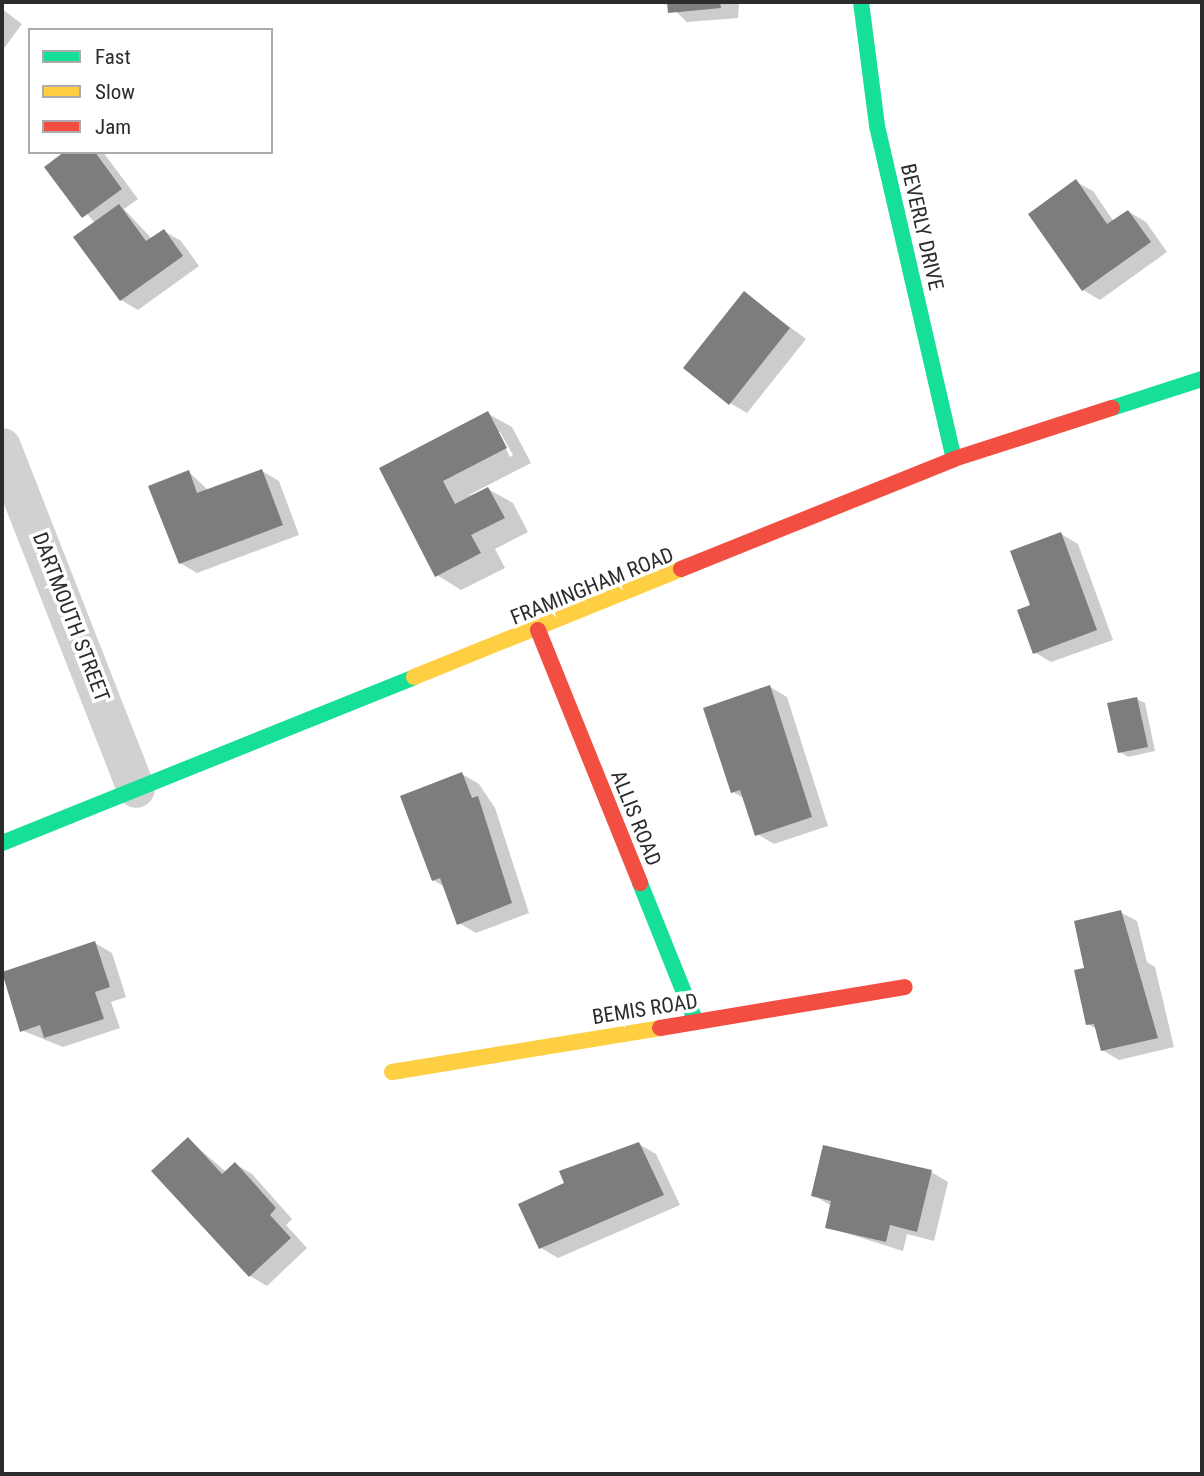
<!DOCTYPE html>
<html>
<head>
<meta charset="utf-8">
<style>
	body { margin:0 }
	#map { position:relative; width:1204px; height:1476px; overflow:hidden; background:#fff; font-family:"Roboto Condensed",sans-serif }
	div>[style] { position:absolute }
	.shadow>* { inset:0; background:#0003 }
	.building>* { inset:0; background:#7d7d7d }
	.street>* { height:38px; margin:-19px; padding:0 19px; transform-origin:19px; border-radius:19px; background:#d1d1d1 }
	.fast>* { height:16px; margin:-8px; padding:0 8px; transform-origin:8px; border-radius:8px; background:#16e098 }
	.slow>* { height:16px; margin:-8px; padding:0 8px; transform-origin:8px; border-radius:8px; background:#ffcf43 }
	.jam>* { height:16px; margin:-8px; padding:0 8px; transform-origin:8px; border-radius:8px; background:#f24e42 }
	span { translate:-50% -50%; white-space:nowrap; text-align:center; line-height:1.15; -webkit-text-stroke:7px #fff; paint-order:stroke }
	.street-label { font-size:21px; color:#2c2c2c }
	.frame { position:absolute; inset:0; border:4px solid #2c2c2c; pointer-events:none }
	.legend { position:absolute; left:28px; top:28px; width:245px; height:126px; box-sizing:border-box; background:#fff; border:2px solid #ababab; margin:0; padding:9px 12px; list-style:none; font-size:21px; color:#2c2c2c }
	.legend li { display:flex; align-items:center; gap:14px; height:35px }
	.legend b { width:35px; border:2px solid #ababab }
</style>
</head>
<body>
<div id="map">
	<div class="shadow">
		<i style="clip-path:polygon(647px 2px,739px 2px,738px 18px,687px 22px,669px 5px)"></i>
		<i style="clip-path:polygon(2px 9px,22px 24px,2px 51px)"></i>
		<i style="clip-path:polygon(67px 152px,103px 152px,138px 199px,124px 209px,152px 239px,164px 231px,181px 241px,199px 266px,138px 310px,121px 300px,95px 223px,47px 167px)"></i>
		<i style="clip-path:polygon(1076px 182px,1093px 191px,1114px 222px,1129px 212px,1146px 222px,1167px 252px,1100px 300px,1083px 290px)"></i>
		<i style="clip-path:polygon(744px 293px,806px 339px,747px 413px,730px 403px)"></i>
		<i style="clip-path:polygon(evenodd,487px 413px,512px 427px,531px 463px,467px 496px,488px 489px,513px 503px,528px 532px,495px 549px,505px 568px,461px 590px,437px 575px,381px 468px,487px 413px,497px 432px,500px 432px,513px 455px,510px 457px,497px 432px)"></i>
		<i style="clip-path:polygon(262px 471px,279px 481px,299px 535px,197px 573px,180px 563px,189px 472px,209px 491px)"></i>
		<i style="clip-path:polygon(1061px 534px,1078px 544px,1113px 640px,1051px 662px,1034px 652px,1032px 606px)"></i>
		<i style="clip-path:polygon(770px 687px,787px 697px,828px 826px,774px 844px,757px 834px,745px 799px,733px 792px)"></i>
		<i style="clip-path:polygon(1137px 699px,1145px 703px,1155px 751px,1128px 757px,1120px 752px)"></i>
		<i style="clip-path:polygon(462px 774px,479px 784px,495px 808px,529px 913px,476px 933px,459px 923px,445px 887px,433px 880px)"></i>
		<i style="clip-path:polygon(1120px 912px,1137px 921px,1147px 962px,1155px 967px,1174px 1047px,1119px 1060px,1102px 1050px,1098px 1030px,1088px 1024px,1087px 969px)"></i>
		<i style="clip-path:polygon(95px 943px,112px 953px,126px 997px,111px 1002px,120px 1028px,63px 1047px,21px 1030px,2px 973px)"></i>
		<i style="clip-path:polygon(188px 1139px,226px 1172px,235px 1164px,252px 1174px,292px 1219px,286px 1225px,307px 1248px,267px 1286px,250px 1276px)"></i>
		<i style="clip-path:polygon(639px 1144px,656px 1154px,680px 1205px,558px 1258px,541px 1248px,566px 1184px)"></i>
		<i style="clip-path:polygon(931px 1172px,948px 1182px,934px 1241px,907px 1234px,903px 1251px,827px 1227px,830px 1205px,813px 1195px)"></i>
	</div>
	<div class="building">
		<i style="clip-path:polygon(667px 2px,720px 2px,721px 8px,668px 13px)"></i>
		<i style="clip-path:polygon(64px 152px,95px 152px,122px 189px,82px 218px,44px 167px)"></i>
		<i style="clip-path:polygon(1076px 179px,1107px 224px,1128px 210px,1151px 242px,1082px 291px,1028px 214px)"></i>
		<i style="clip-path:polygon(119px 204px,146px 241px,164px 229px,183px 256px,120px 301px,73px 237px)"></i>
		<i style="clip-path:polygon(744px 291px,790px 328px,729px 405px,683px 368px)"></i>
		<i style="clip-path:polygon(488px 411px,507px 448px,443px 481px,455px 504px,488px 487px,505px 518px,471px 535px,481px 553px,435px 577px,379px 468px)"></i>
		<i style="clip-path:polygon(262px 469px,283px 525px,179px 564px,148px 486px,189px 470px,197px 493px)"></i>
		<i style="clip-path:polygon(1061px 532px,1097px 630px,1033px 654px,1017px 610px,1030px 605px,1010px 551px)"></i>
		<i style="clip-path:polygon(770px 685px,812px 817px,755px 836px,740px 790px,731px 793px,703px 708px)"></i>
		<i style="clip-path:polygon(1137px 697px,1148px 747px,1118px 753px,1107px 703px)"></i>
		<i style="clip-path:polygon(462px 772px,472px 798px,478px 796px,512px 903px,457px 925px,440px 878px,432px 881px,400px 796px)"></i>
		<i style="clip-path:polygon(1121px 910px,1158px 1038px,1101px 1051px,1094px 1024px,1086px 1025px,1074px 970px,1084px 968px,1074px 921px)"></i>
		<i style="clip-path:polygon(95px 941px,110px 987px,95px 992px,104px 1019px,44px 1038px,40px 1025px,20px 1032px,2px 972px)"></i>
		<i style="clip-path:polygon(188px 1137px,222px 1174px,235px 1162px,276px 1208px,270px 1215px,291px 1238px,249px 1277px,151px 1171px)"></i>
		<i style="clip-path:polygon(639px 1142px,664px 1195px,539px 1249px,518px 1204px,564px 1183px,559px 1171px)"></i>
		<i style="clip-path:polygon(823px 1145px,932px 1170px,917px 1232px,890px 1225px,886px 1242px,825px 1228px,831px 1201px,811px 1196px)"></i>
	</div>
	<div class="street">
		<i style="left:2px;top:447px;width:367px;rotate:68.6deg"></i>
	</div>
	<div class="fast">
		<i style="left:861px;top:2px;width:125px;rotate:82.6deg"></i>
		<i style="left:877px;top:126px;width:342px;rotate:77deg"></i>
		<i style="left:1112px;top:408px;width:95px;rotate:-17.9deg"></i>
		<i style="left:2px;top:843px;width:444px;rotate:-21.9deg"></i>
		<i style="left:640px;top:883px;width:150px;rotate:68.1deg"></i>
	</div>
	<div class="slow">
		<i style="left:414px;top:677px;width:288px;rotate:-22deg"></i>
		<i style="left:392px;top:1072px;width:272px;rotate:-9.3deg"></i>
	</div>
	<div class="jam">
		<i style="left:681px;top:569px;width:294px;rotate:-21.9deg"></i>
		<i style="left:954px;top:459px;width:166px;rotate:-17.9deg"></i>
		<i style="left:538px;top:630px;width:273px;rotate:68deg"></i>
		<i style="left:660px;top:1028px;width:248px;rotate:-9.5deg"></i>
	</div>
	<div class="street-label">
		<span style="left:922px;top:227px;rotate:77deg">BEVERLY DRIVE</span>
		<span style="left:592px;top:586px;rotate:-22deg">FRAMINGHAM ROAD</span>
		<span style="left:71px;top:617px;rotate:69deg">DARTMOUTH STREET</span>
		<span style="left:636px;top:818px;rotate:68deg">ALLIS ROAD</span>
		<span style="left:645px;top:1009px;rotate:-9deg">BEMIS ROAD</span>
	</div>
	<div class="frame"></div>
	<ul class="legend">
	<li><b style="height:9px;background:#16e098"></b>Fast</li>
	<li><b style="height:9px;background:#ffcf43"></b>Slow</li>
	<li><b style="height:9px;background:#f24e42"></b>Jam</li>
	</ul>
</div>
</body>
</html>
